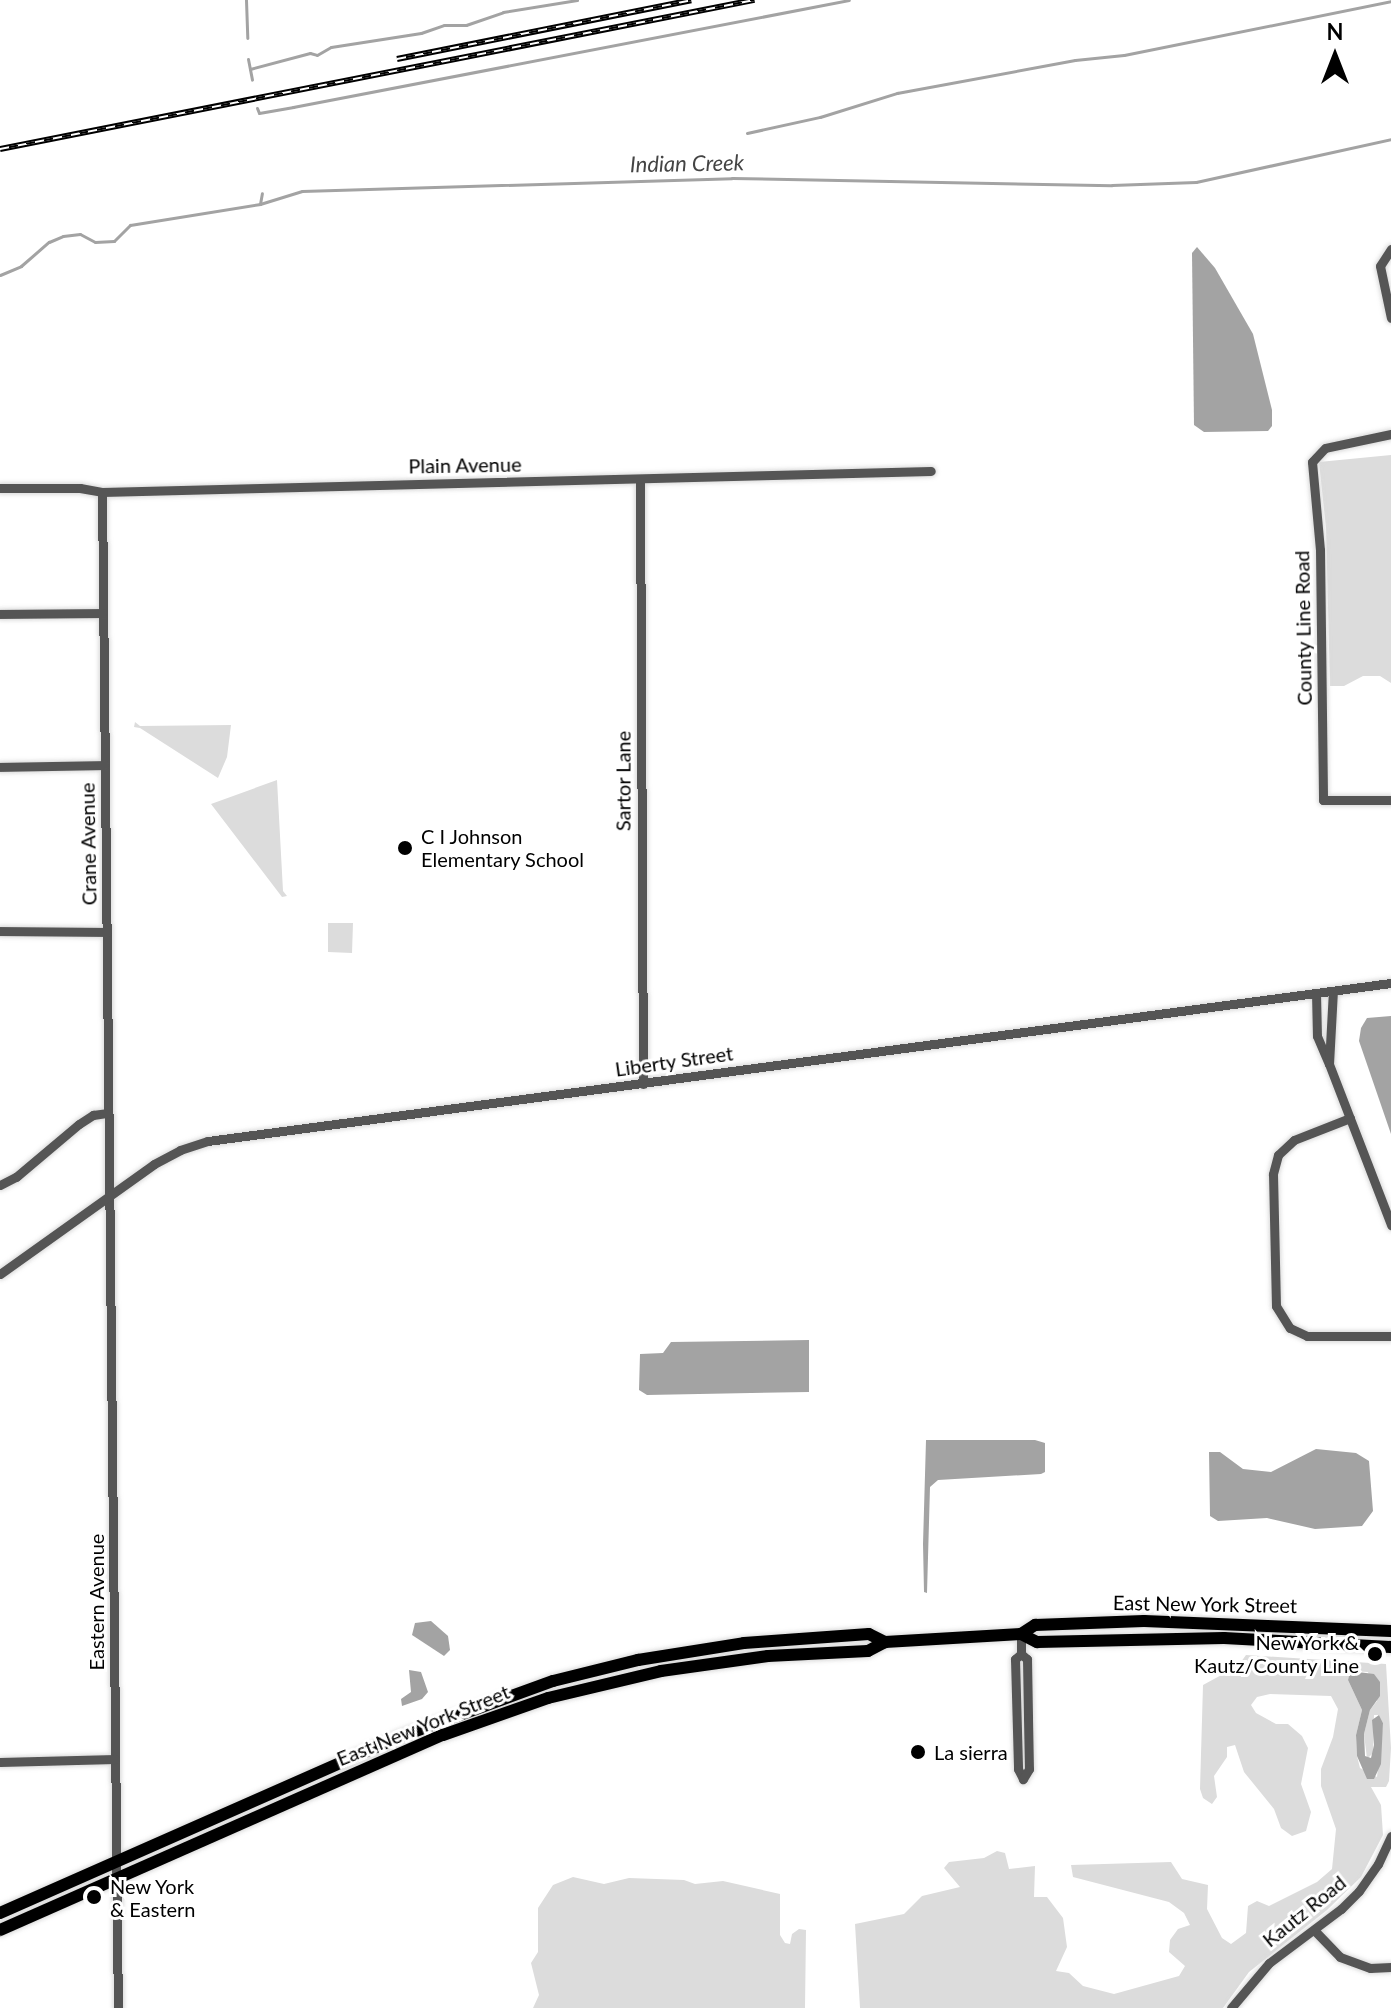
<!DOCTYPE html>
<html>
<head>
<meta charset="utf-8">
<style>
	body { margin:0 }
	#map { position:relative; width:1391px; height:2008px; overflow:hidden; background:#fff; font-family:Lato,sans-serif }
	div>[style] { position:absolute }
	.green>* { inset:0; background:#dcdcdc }
	.water>* { inset:0; background:#a3a3a3 }
	.stream>* { height:3px; margin:-1.5px; padding:0 1.5px; transform-origin:1.5px; border-radius:1.5px; background:#a3a3a3 }
	.roads { filter:drop-shadow(0 0 2px #dbdbdb) drop-shadow(0 0 2px #dbdbdb) }
	.minor>* { height:9px; margin:-4.5px; padding:0 4.5px; transform-origin:4.5px; border-radius:4.5px; background:#555 }
	.major>* { height:12px; margin:-6px; padding:0 6px; transform-origin:6px; border-radius:6px; background:#000 }
	.rail>* { height:6px; margin-top:-3px; transform-origin:0; background:repeating-linear-gradient(90deg,#fff 0 9px,#000 0 18px); box-sizing:border-box; border-block:2px solid #000 }
	.dots>* { width:22px; height:22px; translate:-50% -50%; box-sizing:border-box; border:4px solid #fff; border-radius:50% }
	span { translate:-50% -50%; white-space:nowrap; text-align:center; line-height:1.15; -webkit-text-stroke:6px #fff; paint-order:stroke }
	.street-label { font-size:20px; color:#000 }
	.poi-label { font-size:20px; color:#000 }
	.left { translate:0 -50%; text-align:left }
	.right { translate:-100% -50%; text-align:right }
	.water-label { font-size:22px; color:#444; font-style:italic }
	.north { position:absolute; left:1295px; top:16px; width:80px; height:80px; -webkit-text-stroke:6px #fff; paint-order:stroke; rotate:0deg; font-size:22px; font-weight:700; line-height:32px; text-align:center; color:#000 }
	.north::after { content:''; display:block; margin:auto; width:28px; height:36px; background:#000; clip-path:polygon(50% 0,100% 100%,50% 72%,0 100%) }
</style>
</head>
<body>
<div id="map">
	<div class="green">
		<i style="clip-path:polygon(1391px 455px,1391px 683px,1380px 676px,1363px 676px,1344px 686px,1330px 686px,1326px 528px,1319px 462px)"></i>
		<i style="clip-path:polygon(135px 722px,140px 726px,231px 725px,227px 757px,218px 778px,140px 728px,134px 727px)"></i>
		<i style="clip-path:polygon(277px 780px,283px 891px,287px 896px,282px 897px,211px 804px)"></i>
		<i style="clip-path:polygon(328px 923px,353px 923px,352px 953px,328px 952px)"></i>
		<i style="clip-path:polygon(evenodd,1246px 1655px,1386px 1664px,1391px 1748px,1389px 1781px,1386px 1787px,1371px 1787px,1381px 1805px,1383px 1835px,1361px 1877px,1327px 1910px,1249px 1972px,1223px 2008px,860px 2008px,855px 1924px,904px 1914px,922px 1896px,960px 1887px,944px 1868px,949px 1862px,984px 1858px,997px 1851px,1005px 1853px,1009px 1869px,1035px 1866px,1034px 1897px,1047px 1897px,1063px 1918px,1067px 1947px,1056px 1971px,1069px 1973px,1083px 1986px,1114px 1994px,1179px 1976px,1185px 1966px,1169px 1952px,1170px 1940px,1178px 1929px,1190px 1925px,1184px 1913px,1169px 1902px,1073px 1877px,1071px 1865px,1171px 1862px,1182px 1879px,1208px 1885px,1207px 1909px,1222px 1938px,1231px 1944px,1246px 1933px,1248px 1906px,1257px 1901px,1269px 1906px,1317px 1882px,1332px 1869px,1336px 1829px,1321px 1786px,1321px 1769px,1333px 1737px,1338px 1709px,1331px 1696px,1270px 1694px,1257px 1697px,1251px 1705px,1256px 1713px,1276px 1724px,1288px 1724px,1302px 1736px,1308px 1748px,1301px 1784px,1311px 1812px,1306px 1831px,1292px 1836px,1281px 1828px,1274px 1809px,1244px 1772px,1235px 1745px,1227px 1747px,1227px 1757px,1214px 1776px,1217px 1797px,1212px 1804px,1203px 1798px,1200px 1789px,1203px 1685px,1238px 1666px,1246px 1655px,1350px 1671px,1368px 1672px,1377px 1701px,1370px 1710px,1364px 1734px,1367px 1759px,1373px 1753px,1374px 1715px,1379px 1715px,1383px 1723px,1377px 1777px,1360px 1768px,1357px 1756px,1356px 1735px,1362px 1710px,1348px 1680px,1350px 1671px)"></i>
		<i style="clip-path:polygon(573px 1877px,604px 1884px,629px 1878px,684px 1880px,695px 1884px,723px 1881px,780px 1894px,780px 1935px,785px 1943px,790px 1944px,792px 1934px,799px 1929px,806px 1930px,805px 2008px,533px 2008px,539px 1995px,531px 1963px,538px 1952px,538px 1908px,553px 1885px)"></i>
	</div>
	<div class="water">
		<i style="clip-path:polygon(1197px 247px,1215px 268px,1253px 334px,1272px 410px,1272px 426px,1268px 431px,1204px 432px,1194px 425px,1192px 253px)"></i>
		<i style="clip-path:polygon(1391px 1016px,1391px 1134px,1359px 1041px,1361px 1028px,1367px 1018px)"></i>
		<i style="clip-path:polygon(809px 1340px,809px 1392px,647px 1395px,639px 1390px,640px 1354px,663px 1353px,671px 1342px)"></i>
		<i style="clip-path:polygon(926px 1440px,1035px 1440px,1045px 1443px,1045px 1472px,1041px 1474px,938px 1480px,930px 1487px,927px 1593px,924px 1592px,923px 1544px)"></i>
		<i style="clip-path:polygon(1316px 1449px,1356px 1453px,1369px 1461px,1373px 1511px,1362px 1526px,1315px 1529px,1267px 1518px,1218px 1521px,1210px 1516px,1209px 1452px,1220px 1452px,1243px 1469px,1271px 1472px)"></i>
		<i style="clip-path:polygon(431px 1621px,448px 1636px,450px 1650px,444px 1656px,412px 1635px,415px 1623px)"></i>
		<i style="clip-path:polygon(409px 1670px,421px 1672px,428px 1692px,422px 1699px,402px 1706px,401px 1699px,411px 1692px)"></i>
		<i style="clip-path:polygon(1350px 1671px,1374px 1674px,1380px 1682px,1380px 1696px,1370px 1710px,1364px 1734px,1365px 1756px,1371px 1758px,1374px 1745px,1372px 1720px,1379px 1715px,1383px 1723px,1381px 1764px,1374px 1779px,1367px 1779px,1357px 1756px,1356px 1735px,1362px 1710px,1348px 1680px)"></i>
	</div>
	<div class="stream">
		<i style="left:246px;top:0;width:38px;rotate:88deg"></i>
		<i style="left:248px;top:59px;width:21px;rotate:79deg"></i>
		<i style="left:250px;top:69px;width:62px;rotate:-14.9deg"></i>
		<i style="left:310px;top:53px;width:7px;rotate:16deg"></i>
		<i style="left:317px;top:55px;width:16px;rotate:-30deg"></i>
		<i style="left:331px;top:47px;width:91px;rotate:-8.8deg"></i>
		<i style="left:421px;top:33px;width:24px;rotate:-19deg"></i>
		<i style="left:444px;top:25px;width:22px"></i>
		<i style="left:466px;top:25px;width:39px;rotate:-19deg"></i>
		<i style="left:503px;top:12px;width:75px;rotate:-9.2deg"></i>
		<i style="left:257px;top:108px;width:5px;rotate:68deg"></i>
		<i style="left:259px;top:113px;width:35px;rotate:-10deg"></i>
		<i style="left:293px;top:107px;width:566px;rotate:-10.89deg"></i>
		<i style="left:747px;top:133px;width:75px;rotate:-12.4deg"></i>
		<i style="left:820px;top:117px;width:81px;rotate:-17.3deg"></i>
		<i style="left:897px;top:93px;width:181px;rotate:-10.5deg"></i>
		<i style="left:1075px;top:60px;width:49px;rotate:-5.8deg"></i>
		<i style="left:1124px;top:55px;width:272px;rotate:-11.4deg"></i>
		<i style="left:260px;top:204px;width:11px;rotate:-80deg"></i>
		<i style="left:0;top:275px;width:23px;rotate:-23deg"></i>
		<i style="left:21px;top:266px;width:37px;rotate:-41deg"></i>
		<i style="left:49px;top:242px;width:15px;rotate:-23deg"></i>
		<i style="left:63px;top:236px;width:17px;rotate:-7deg"></i>
		<i style="left:80px;top:234px;width:17px;rotate:28deg"></i>
		<i style="left:95px;top:242px;width:19px;rotate:-3deg"></i>
		<i style="left:114px;top:241px;width:23px;rotate:-45deg"></i>
		<i style="left:130px;top:225px;width:132px;rotate:-9.2deg"></i>
		<i style="left:260px;top:204px;width:44px;rotate:-17.2deg"></i>
		<i style="left:302px;top:191px;width:430px;rotate:-1.7deg"></i>
		<i style="left:732px;top:178px;width:380px;rotate:1.1deg"></i>
		<i style="left:1112px;top:185px;width:84px;rotate:-2deg"></i>
		<i style="left:1196px;top:182px;width:200px;rotate:-12.4deg"></i>
	</div>
	<div class="roads">
		<div class="minor">
			<i style="left:1391px;top:249px;width:20px;rotate:123deg"></i>
			<i style="left:1380px;top:266px;width:53px;rotate:78.1deg"></i>
			<i style="left:1391px;top:434px;width:67px;rotate:168deg"></i>
			<i style="left:1325px;top:448px;width:19px;rotate:133deg"></i>
			<i style="left:1312px;top:462px;width:88px;rotate:84.8deg"></i>
			<i style="left:1320px;top:550px;width:250px;rotate:89.3deg"></i>
			<i style="left:1323px;top:800px;width:68px"></i>
			<i style="left:640px;top:479px;width:605px;rotate:89.72deg"></i>
			<i style="left:0;top:488px;width:80px"></i>
			<i style="left:80px;top:488px;width:22px;rotate:10deg"></i>
			<i style="left:102px;top:492px;width:829px;rotate:-1.45deg"></i>
			<i style="left:102px;top:492px;width:1516px;rotate:89.4deg"></i>
			<i style="left:0;top:614px;width:102px;rotate:-0.6deg"></i>
			<i style="left:0;top:767px;width:104px;rotate:-1.1deg"></i>
			<i style="left:0;top:931px;width:107px;rotate:0.5deg"></i>
			<i style="left:1316px;top:993px;width:43px;rotate:88.7deg"></i>
			<i style="left:1317px;top:1036px;width:30px;rotate:67deg"></i>
			<i style="left:1329px;top:1064px;width:73px;rotate:-86.9deg"></i>
			<i style="left:1329px;top:1064px;width:173px;rotate:68.9deg"></i>
			<i style="left:1350px;top:1118px;width:60px;rotate:158.6deg"></i>
			<i style="left:1294px;top:1140px;width:22px;rotate:137deg"></i>
			<i style="left:1278px;top:1155px;width:20px;rotate:105deg"></i>
			<i style="left:1273px;top:1174px;width:132px;rotate:88.7deg"></i>
			<i style="left:1276px;top:1306px;width:26px;rotate:58deg"></i>
			<i style="left:1290px;top:1328px;width:19px;rotate:25deg"></i>
			<i style="left:1307px;top:1336px;width:84px"></i>
			<i style="left:0;top:1185px;width:18px;rotate:-27deg"></i>
			<i style="left:16px;top:1177px;width:82px;rotate:-40.1deg"></i>
			<i style="left:79px;top:1124px;width:17px;rotate:-33deg"></i>
			<i style="left:93px;top:1115px;width:15px;rotate:-8deg"></i>
			<i style="left:0;top:1274px;width:189px;rotate:-35.5deg"></i>
			<i style="left:154px;top:1164px;width:30px;rotate:-28deg"></i>
			<i style="left:180px;top:1150px;width:29px;rotate:-18deg"></i>
			<i style="left:208px;top:1141px;width:1194px;rotate:-7.61deg"></i>
			<i style="left:1021px;top:1634px;width:20px;rotate:90deg"></i>
			<i style="left:1021px;top:1654px;width:8px;rotate:140deg"></i>
			<i style="left:1015px;top:1659px;width:110px;rotate:88.4deg"></i>
			<i style="left:1018px;top:1769px;width:11px;rotate:63deg"></i>
			<i style="left:1021px;top:1654px;width:8px;rotate:40deg"></i>
			<i style="left:1027px;top:1659px;width:59px;rotate:89deg"></i>
			<i style="left:1028px;top:1718px;width:51px;rotate:88.9deg"></i>
			<i style="left:1029px;top:1769px;width:12px;rotate:121deg"></i>
			<i style="left:0;top:1762px;width:115px;rotate:-1.5deg"></i>
			<i style="left:1314px;top:1930px;width:37px;rotate:46deg"></i>
			<i style="left:1340px;top:1957px;width:32px;rotate:20deg"></i>
			<i style="left:1370px;top:1968px;width:21px;rotate:-3deg"></i>
			<i style="left:1231px;top:2008px;width:59px;rotate:-49.8deg"></i>
			<i style="left:1269px;top:1963px;width:90px;rotate:-36.9deg"></i>
			<i style="left:1341px;top:1909px;width:25px;rotate:-45deg"></i>
			<i style="left:1359px;top:1891px;width:33px;rotate:-55deg"></i>
			<i style="left:1378px;top:1864px;width:31px;rotate:-65deg"></i>
		</div>
		<div class="major">
			<i style="left:1021px;top:1634px;width:17px;rotate:-33deg"></i>
			<i style="left:1035px;top:1625px;width:109px;rotate:-2.1deg"></i>
			<i style="left:1144px;top:1621px;width:247px;rotate:2.3deg"></i>
			<i style="left:0;top:1913px;width:436px;rotate:-23.8deg"></i>
			<i style="left:399px;top:1737px;width:164px;rotate:-20deg"></i>
			<i style="left:553px;top:1681px;width:88px;rotate:-13.9deg"></i>
			<i style="left:638px;top:1660px;width:107px;rotate:-9.1deg"></i>
			<i style="left:744px;top:1643px;width:125px;rotate:-4.1deg"></i>
			<i style="left:869px;top:1634px;width:18px;rotate:27deg"></i>
			<i style="left:0;top:1930px;width:484px;rotate:-23.8deg"></i>
			<i style="left:443px;top:1735px;width:111px;rotate:-19.4deg"></i>
			<i style="left:548px;top:1698px;width:116px;rotate:-13.4deg"></i>
			<i style="left:661px;top:1671px;width:108px;rotate:-8deg"></i>
			<i style="left:768px;top:1656px;width:100px;rotate:-2.9deg"></i>
			<i style="left:868px;top:1651px;width:19px;rotate:-28deg"></i>
			<i style="left:885px;top:1642px;width:136px;rotate:-3.4deg"></i>
			<i style="left:1021px;top:1634px;width:18px;rotate:27deg"></i>
			<i style="left:1037px;top:1642px;width:187px;rotate:-1.2deg"></i>
			<i style="left:1224px;top:1638px;width:167px;rotate:3.1deg"></i>
		</div>
	</div>
	<div class="rail">
		<i style="left:397px;top:59px;width:300px;rotate:-11.3deg"></i>
		<i style="left:0;top:149px;width:769px;rotate:-11.18deg"></i>
	</div>
	<div class="dots">
		<i style="left:405px;top:848px;background:#000"></i>
		<i style="left:1375px;top:1654px;background:#000"></i>
		<i style="left:918px;top:1752px;background:#000"></i>
		<i style="left:94px;top:1897px;background:#000"></i>
	</div>
	<div class="street-label">
		<span style="left:465px;top:465px;rotate:-1deg">Plain Avenue</span>
		<span style="left:1303px;top:628px;rotate:-91deg">County Line Road</span>
		<span style="left:623px;top:781px;rotate:-90deg">Sartor Lane</span>
		<span style="left:88px;top:844px;rotate:-91deg">Crane Avenue</span>
		<span style="left:674px;top:1061px;rotate:-8deg">Liberty Street</span>
		<span style="left:96px;top:1602px;rotate:-90deg">Eastern Avenue</span>
		<span style="left:1205px;top:1604px;rotate:1deg">East New York Street</span>
		<span style="left:423px;top:1725px;rotate:-22deg">East New York Street</span>
		<span style="left:1304px;top:1911px;rotate:-39deg">Kautz Road</span>
	</div>
	<div class="poi-label">
		<span class="left" style="left:421px;top:848px">C I Johnson<br>Elementary School</span>
		<span class="right" style="left:1359px;top:1654px">New York &amp;<br>Kautz/County Line</span>
		<span class="left" style="left:934px;top:1752px">La sierra</span>
		<span class="left" style="left:110px;top:1898px">New York<br>&amp; Eastern</span>
	</div>
	<div class="water-label">
		<span style="left:687px;top:163px;rotate:-1deg">Indian Creek</span>
	</div>
	<div class="north">N</div>
</div>
</body>
</html>
